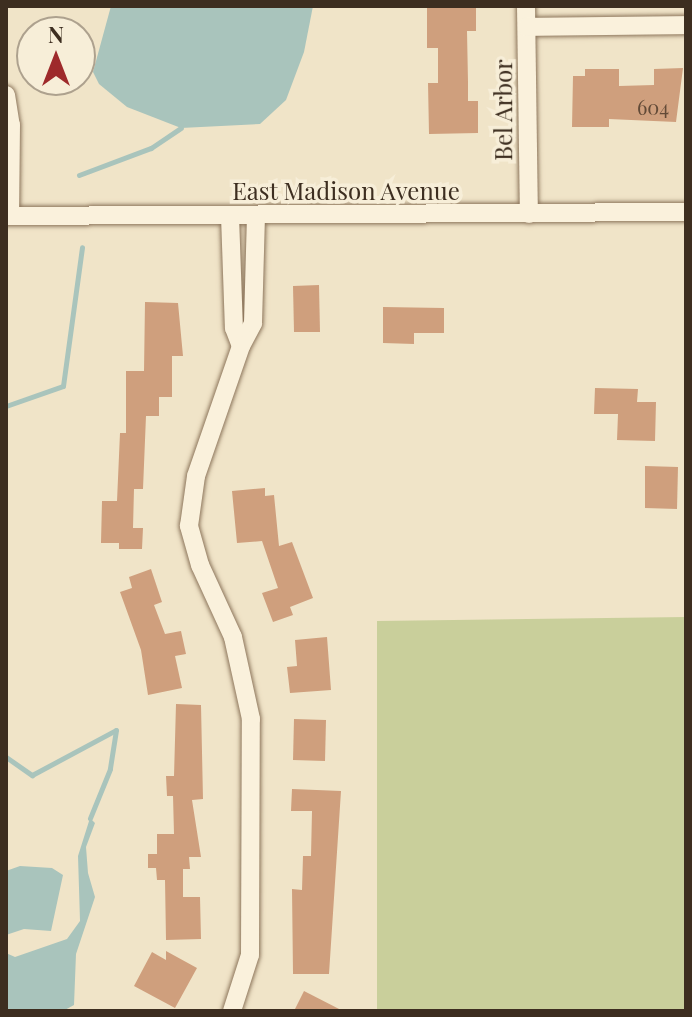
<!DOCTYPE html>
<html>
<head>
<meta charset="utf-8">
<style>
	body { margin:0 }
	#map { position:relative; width:692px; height:1017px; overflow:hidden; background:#f0e4c8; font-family:"Playfair Display",serif }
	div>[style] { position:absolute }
	.green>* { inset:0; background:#c9cf9b }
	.water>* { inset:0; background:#a9c4bc }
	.stream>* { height:5px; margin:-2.5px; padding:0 2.5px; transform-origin:2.5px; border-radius:2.5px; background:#a9c4bc }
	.building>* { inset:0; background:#cf9f7d }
	.roads { filter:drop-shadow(0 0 2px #8d765c) drop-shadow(0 0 2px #8d765c) }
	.minor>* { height:18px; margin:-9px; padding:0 9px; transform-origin:9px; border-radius:9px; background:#faf1dc }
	span { translate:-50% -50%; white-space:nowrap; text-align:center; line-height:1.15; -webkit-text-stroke:7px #f7eed8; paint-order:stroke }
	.number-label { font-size:20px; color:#624a37 }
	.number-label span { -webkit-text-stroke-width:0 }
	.street-label { font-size:24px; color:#3d2e20 }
	.frame { position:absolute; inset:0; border:8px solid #3d2e20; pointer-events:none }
	.north { position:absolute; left:16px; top:16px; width:80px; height:80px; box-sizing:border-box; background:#f7eed8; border:2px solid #ada18e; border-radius:50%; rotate:0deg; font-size:22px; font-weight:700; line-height:32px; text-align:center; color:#3d2e20 }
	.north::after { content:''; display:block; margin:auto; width:28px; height:36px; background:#9e2a2b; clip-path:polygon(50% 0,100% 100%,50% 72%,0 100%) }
</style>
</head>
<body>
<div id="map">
	<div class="green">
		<i style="clip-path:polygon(686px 617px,686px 1011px,377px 1011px,377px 621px)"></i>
	</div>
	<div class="water">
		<i style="clip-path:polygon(111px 6px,313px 6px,304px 52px,286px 100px,260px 124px,181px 128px,127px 107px,99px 84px,93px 72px)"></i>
		<i style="clip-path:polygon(90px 818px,95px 823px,86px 847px,88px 873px,95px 897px,76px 954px,74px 1005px,63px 1011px,6px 1011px,6px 953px,15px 957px,67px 939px,80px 921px,78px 856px)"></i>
		<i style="clip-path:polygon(20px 866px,52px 868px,63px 875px,51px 931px,24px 929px,6px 935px,6px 871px)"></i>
	</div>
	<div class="stream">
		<i style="left:79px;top:175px;width:77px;rotate:-20.6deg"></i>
		<i style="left:151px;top:148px;width:36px;rotate:-34deg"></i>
		<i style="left:6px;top:406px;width:60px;rotate:-19.3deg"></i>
		<i style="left:63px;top:386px;width:140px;rotate:-82.2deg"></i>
		<i style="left:6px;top:757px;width:32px;rotate:35deg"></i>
		<i style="left:32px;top:775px;width:95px;rotate:-28.2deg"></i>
		<i style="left:116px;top:730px;width:39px;rotate:99deg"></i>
		<i style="left:110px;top:769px;width:53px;rotate:112.2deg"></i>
	</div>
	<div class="building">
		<i style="clip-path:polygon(427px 6px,476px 6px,476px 31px,467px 31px,468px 82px,468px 101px,478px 101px,478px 133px,429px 134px,428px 83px,438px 83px,438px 48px,427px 48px)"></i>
		<i style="clip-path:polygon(683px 68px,676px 122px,609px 119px,609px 127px,572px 127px,573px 76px,585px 76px,585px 69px,619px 69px,619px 86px,654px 85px,654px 69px)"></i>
		<i style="clip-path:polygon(319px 285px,320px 332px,294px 332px,293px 286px)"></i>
		<i style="clip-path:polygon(145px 302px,178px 303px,183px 356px,172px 356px,172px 397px,159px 397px,159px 416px,146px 416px,143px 489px,134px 489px,133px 528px,143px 528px,142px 549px,119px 549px,119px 543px,101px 543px,102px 501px,117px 501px,120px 433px,126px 433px,126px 371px,144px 371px)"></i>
		<i style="clip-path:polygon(383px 307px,444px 308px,444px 333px,414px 333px,414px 344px,383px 343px)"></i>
		<i style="clip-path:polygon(595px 388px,638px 389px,637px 402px,656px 402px,655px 441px,617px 440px,618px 414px,594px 414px)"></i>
		<i style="clip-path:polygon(645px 466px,678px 467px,677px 509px,645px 508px)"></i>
		<i style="clip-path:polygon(265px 488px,265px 496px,274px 495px,279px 546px,292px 542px,313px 598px,290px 607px,293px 615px,273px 622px,262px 593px,278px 588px,262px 541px,237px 543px,232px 491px)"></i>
		<i style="clip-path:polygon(151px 569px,162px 602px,154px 605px,165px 634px,181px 631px,186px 654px,175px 656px,182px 688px,148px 695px,141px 650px,120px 592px,132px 588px,129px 577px)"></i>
		<i style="clip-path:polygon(327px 637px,331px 690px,290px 693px,287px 667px,297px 666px,295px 640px)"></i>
		<i style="clip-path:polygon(176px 704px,201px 705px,203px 799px,192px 800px,201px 857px,189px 857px,190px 869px,183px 869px,183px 897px,200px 897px,201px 939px,166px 940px,165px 880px,157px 880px,156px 868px,148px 868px,148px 854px,157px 854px,157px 834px,174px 834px,173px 796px,167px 796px,166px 776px,174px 776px)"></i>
		<i style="clip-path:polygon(294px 719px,326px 720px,325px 761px,293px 760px)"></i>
		<i style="clip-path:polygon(292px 789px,341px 791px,329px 974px,293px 974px,292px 889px,302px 890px,303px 856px,311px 856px,312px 811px,291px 811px)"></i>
		<i style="clip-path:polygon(166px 951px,197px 968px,175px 1008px,134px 986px,152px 952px,166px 960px)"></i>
		<i style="clip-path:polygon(304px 991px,343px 1011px,294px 1011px)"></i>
	</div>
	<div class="roads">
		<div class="minor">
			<i style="left:526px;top:6px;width:208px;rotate:89.2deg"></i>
			<i style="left:527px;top:27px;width:159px;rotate:-0.7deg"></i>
			<i style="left:6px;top:95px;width:30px;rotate:81deg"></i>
			<i style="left:11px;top:125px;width:91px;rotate:90.6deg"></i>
			<i style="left:6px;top:216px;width:680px;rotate:-0.34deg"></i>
			<i style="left:230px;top:216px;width:112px;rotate:88deg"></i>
			<i style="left:234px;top:328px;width:19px;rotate:69deg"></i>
			<i style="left:241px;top:346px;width:26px;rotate:-62deg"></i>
			<i style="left:253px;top:323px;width:107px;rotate:-88.4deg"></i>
			<i style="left:232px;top:1011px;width:59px;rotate:-72.2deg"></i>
			<i style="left:250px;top:955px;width:236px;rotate:-89.8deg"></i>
			<i style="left:251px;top:719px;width:84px;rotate:-102.4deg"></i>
			<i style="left:233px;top:637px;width:79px;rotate:-114.6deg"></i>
			<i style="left:200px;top:565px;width:41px;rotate:-105.8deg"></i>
			<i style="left:189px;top:526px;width:50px;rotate:-82deg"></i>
			<i style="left:196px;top:476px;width:138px;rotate:-70.9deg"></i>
		</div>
	</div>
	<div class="number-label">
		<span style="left:653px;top:106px">604</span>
	</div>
	<div class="street-label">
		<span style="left:503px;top:110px;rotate:-90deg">Bel Arbor</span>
		<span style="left:346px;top:191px">East Madison Avenue</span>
	</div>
	<div class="frame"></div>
	<div class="north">N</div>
</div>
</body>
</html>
